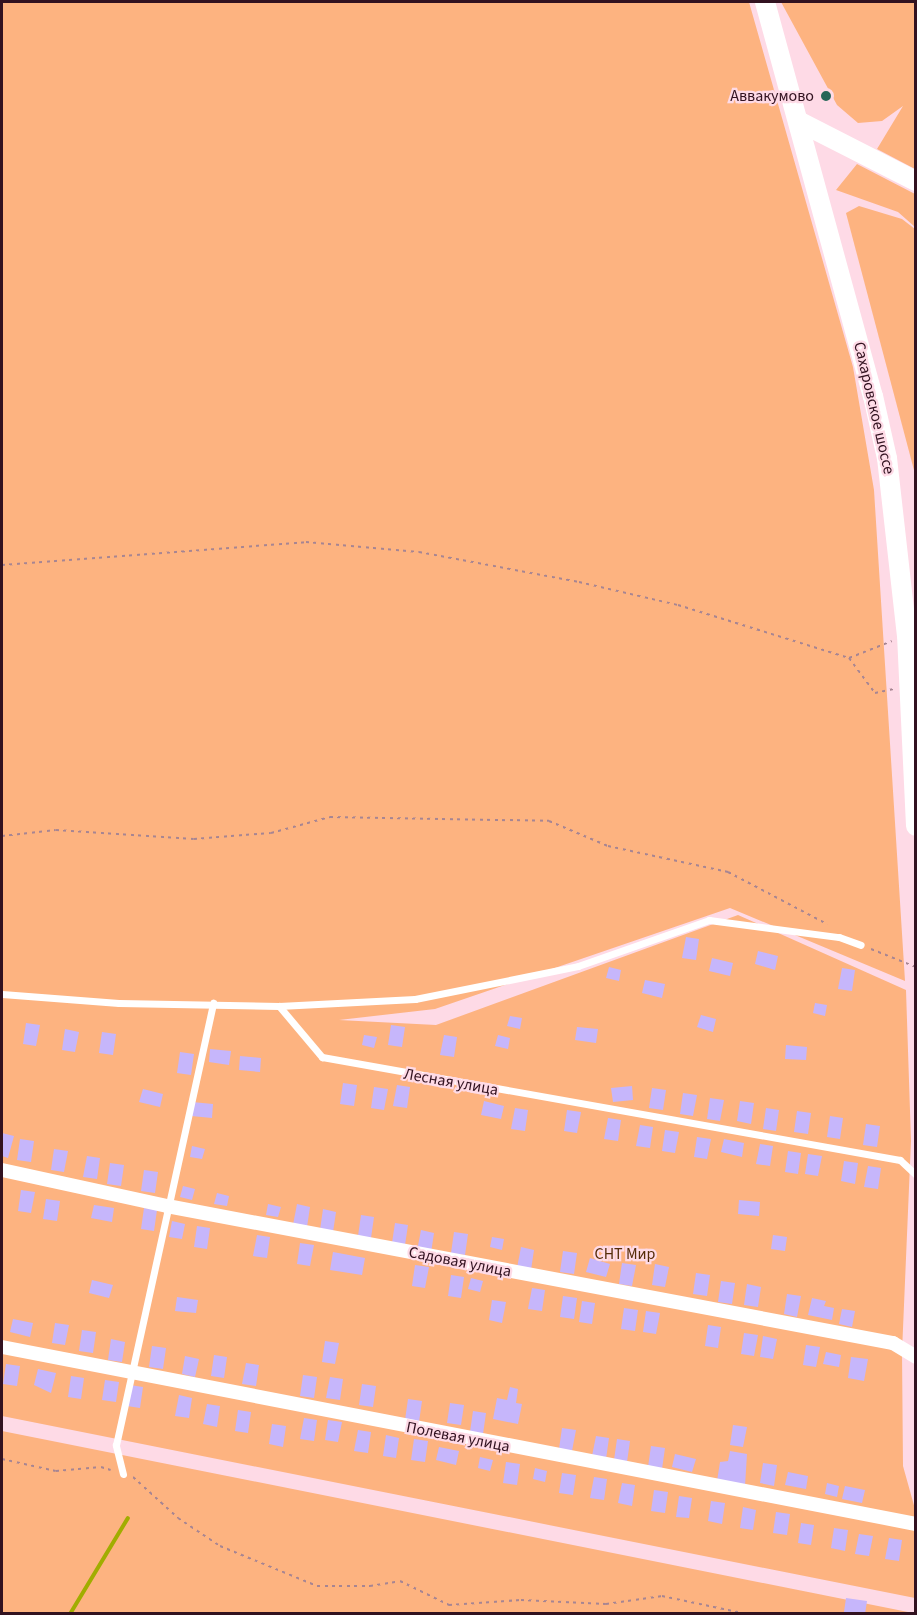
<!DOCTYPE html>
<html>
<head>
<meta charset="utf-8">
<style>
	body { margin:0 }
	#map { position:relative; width:917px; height:1615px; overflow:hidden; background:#fedae6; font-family:"Source Sans 3",sans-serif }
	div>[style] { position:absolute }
	.green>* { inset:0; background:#fdb380 }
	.stream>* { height:4px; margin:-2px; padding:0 2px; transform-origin:2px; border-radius:2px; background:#a1ad00 }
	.building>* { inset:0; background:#c6b6fb }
	.path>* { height:2px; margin-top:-1px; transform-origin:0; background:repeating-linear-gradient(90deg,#a78592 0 3px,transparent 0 7.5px) }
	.lane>* { height:7px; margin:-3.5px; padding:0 3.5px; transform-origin:3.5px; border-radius:3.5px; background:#fff }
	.street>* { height:14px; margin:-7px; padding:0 7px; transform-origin:7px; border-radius:7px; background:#fff }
	.secondary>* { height:20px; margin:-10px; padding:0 10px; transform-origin:10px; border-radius:10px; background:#fff }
	.dots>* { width:16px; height:16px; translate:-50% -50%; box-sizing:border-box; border:3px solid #fedae6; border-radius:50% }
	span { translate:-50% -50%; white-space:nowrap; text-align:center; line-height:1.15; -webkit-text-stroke:4.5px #fedae6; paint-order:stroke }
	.poi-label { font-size:16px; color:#321220 }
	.right { translate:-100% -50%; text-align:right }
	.street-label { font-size:16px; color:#321220 }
	.park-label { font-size:16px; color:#552b08 }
	.frame { position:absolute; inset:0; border:3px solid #321220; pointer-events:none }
</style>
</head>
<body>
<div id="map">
	<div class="green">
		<i style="clip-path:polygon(2px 2px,749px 2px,853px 367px,874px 490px,905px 981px,730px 908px,435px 1009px,339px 1020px,436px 1025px,738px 915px,906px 990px,911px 1141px,902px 1352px,903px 1466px,915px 1509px,915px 1598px,2px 1416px)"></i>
		<i style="clip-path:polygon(781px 2px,915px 2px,915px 169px,877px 149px,903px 106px,882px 121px,858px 123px,837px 105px)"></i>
		<i style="clip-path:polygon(857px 164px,915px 194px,915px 227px,898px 212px,836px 190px)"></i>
		<i style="clip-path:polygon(859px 206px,902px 219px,915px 229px,915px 474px,846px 213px)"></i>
		<i style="clip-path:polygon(2px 1431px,913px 1613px,2px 1613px)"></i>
	</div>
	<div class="stream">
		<i style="left:70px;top:1614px;width:112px;rotate:-58.9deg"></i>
	</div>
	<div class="building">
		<i style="clip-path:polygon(686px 937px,699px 939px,696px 960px,682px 958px)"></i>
		<i style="clip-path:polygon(758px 951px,778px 956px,775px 970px,755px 964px)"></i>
		<i style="clip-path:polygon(712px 958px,733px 963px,730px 976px,709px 971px)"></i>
		<i style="clip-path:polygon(609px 967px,621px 970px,619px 981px,606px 978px)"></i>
		<i style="clip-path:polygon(842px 968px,855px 970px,852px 991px,838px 989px)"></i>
		<i style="clip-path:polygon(645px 980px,665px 984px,662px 998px,642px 993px)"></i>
		<i style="clip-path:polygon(815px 1003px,827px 1005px,825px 1016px,813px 1013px)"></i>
		<i style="clip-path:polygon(701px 1015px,716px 1019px,713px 1032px,697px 1027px)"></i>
		<i style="clip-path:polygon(510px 1016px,522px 1018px,520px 1029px,507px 1026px)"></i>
		<i style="clip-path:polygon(26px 1023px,40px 1025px,36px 1046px,23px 1044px)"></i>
		<i style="clip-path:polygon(391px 1025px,405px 1027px,402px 1047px,388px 1045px)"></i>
		<i style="clip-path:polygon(577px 1027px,598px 1029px,596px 1043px,575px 1040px)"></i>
		<i style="clip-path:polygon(65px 1029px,79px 1032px,75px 1052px,62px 1050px)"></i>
		<i style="clip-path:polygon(102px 1032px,116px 1034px,113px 1055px,99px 1053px)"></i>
		<i style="clip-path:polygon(364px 1035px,377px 1037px,374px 1048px,362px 1045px)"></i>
		<i style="clip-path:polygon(444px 1035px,457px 1037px,454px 1057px,440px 1055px)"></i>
		<i style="clip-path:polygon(498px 1035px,510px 1038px,508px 1049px,495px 1046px)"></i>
		<i style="clip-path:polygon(786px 1045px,807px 1047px,806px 1060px,785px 1059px)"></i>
		<i style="clip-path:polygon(210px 1049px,231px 1051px,229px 1065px,209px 1062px)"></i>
		<i style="clip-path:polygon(180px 1052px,194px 1054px,191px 1075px,177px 1073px)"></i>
		<i style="clip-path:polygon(240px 1056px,261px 1058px,260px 1072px,239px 1070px)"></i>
		<i style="clip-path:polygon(343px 1083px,357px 1085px,354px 1106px,340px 1104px)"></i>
		<i style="clip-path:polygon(397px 1085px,410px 1087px,407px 1108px,393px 1106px)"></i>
		<i style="clip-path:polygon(632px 1086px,633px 1100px,613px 1102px,611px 1088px)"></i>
		<i style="clip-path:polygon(374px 1087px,388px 1089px,384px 1110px,371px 1108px)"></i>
		<i style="clip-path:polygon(652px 1088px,666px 1090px,663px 1110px,649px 1108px)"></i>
		<i style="clip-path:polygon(143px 1089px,163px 1094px,160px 1107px,139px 1102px)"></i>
		<i style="clip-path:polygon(683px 1093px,697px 1095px,693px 1116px,680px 1114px)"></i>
		<i style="clip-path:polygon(710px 1098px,724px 1100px,720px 1121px,707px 1119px)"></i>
		<i style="clip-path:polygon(484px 1101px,504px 1106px,501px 1119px,481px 1115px)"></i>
		<i style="clip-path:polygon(740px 1101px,754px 1103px,751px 1124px,737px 1121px)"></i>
		<i style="clip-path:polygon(192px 1102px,213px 1104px,212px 1118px,191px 1116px)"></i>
		<i style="clip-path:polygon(515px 1108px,528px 1110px,525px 1131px,511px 1129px)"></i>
		<i style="clip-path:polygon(766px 1108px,779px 1110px,776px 1131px,763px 1129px)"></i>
		<i style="clip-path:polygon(567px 1110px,581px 1112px,577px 1133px,564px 1131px)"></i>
		<i style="clip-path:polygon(797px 1111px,811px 1113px,808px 1134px,794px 1132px)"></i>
		<i style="clip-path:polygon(830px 1116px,843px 1118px,840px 1139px,827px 1137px)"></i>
		<i style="clip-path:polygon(608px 1118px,621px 1120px,618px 1141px,604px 1139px)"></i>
		<i style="clip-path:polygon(866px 1124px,880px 1126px,877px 1147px,863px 1145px)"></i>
		<i style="clip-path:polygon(640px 1125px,653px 1127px,650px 1148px,636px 1146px)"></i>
		<i style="clip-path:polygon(665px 1130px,679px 1132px,675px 1153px,662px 1151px)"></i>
		<i style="clip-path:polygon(2px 1133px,14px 1136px,8px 1158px,2px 1156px)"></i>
		<i style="clip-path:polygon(697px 1137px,711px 1139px,707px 1159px,694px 1157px)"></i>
		<i style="clip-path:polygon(20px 1139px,34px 1141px,31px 1162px,17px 1160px)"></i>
		<i style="clip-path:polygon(724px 1139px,744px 1143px,742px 1157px,721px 1152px)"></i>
		<i style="clip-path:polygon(760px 1144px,773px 1146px,770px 1166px,756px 1164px)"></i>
		<i style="clip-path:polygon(192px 1146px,205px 1149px,202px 1159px,190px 1157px)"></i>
		<i style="clip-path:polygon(54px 1149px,68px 1151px,64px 1172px,51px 1170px)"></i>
		<i style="clip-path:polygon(788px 1151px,801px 1153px,798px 1174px,785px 1172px)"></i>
		<i style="clip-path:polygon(808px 1154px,822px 1156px,818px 1176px,805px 1174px)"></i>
		<i style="clip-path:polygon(87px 1156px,100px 1158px,97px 1179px,83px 1177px)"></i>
		<i style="clip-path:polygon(844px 1161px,858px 1163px,855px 1184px,841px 1181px)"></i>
		<i style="clip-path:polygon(110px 1163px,124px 1165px,121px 1186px,107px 1184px)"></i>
		<i style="clip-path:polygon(868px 1166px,881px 1168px,878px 1189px,864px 1187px)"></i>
		<i style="clip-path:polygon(144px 1170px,158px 1172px,155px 1193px,141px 1191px)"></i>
		<i style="clip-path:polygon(183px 1186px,195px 1189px,192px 1200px,180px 1197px)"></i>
		<i style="clip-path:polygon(21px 1190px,35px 1192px,31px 1213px,18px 1211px)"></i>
		<i style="clip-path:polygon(217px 1193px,229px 1196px,227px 1206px,214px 1204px)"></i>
		<i style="clip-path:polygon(46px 1199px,60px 1201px,57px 1221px,43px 1219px)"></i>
		<i style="clip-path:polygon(739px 1200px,760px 1202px,759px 1216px,738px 1214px)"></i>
		<i style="clip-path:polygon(268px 1204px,281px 1207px,278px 1217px,266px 1215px)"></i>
		<i style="clip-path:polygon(297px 1204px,310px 1207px,307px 1227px,293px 1225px)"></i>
		<i style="clip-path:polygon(94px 1205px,114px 1208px,112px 1222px,91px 1218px)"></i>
		<i style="clip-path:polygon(144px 1208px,157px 1210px,154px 1231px,141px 1229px)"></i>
		<i style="clip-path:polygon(323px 1209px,336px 1212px,333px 1232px,320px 1230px)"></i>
		<i style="clip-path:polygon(361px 1215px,374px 1217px,371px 1238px,358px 1236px)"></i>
		<i style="clip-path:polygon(172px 1221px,185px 1224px,182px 1239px,169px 1237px)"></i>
		<i style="clip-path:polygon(395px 1223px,408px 1225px,405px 1245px,392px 1243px)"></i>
		<i style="clip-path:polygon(197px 1226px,210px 1228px,207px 1249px,194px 1247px)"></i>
		<i style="clip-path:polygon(421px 1230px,434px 1233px,431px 1253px,417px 1251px)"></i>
		<i style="clip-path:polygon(454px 1232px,468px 1234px,465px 1255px,451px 1253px)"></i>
		<i style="clip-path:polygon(257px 1235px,270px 1237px,267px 1258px,253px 1256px)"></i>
		<i style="clip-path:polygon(773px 1235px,787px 1237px,785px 1251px,771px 1249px)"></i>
		<i style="clip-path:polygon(492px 1237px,504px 1239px,502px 1250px,490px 1247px)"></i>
		<i style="clip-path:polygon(300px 1243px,314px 1245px,310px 1266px,297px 1264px)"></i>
		<i style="clip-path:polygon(521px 1247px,534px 1250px,531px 1270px,517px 1268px)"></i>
		<i style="clip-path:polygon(563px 1251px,577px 1253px,574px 1274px,560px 1272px)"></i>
		<i style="clip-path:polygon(333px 1252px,365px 1258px,362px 1275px,330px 1270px)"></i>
		<i style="clip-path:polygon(590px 1258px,610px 1264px,606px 1277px,586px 1272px)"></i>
		<i style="clip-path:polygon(622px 1263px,636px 1265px,632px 1286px,619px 1284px)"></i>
		<i style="clip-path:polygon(655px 1264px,669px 1267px,665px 1287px,652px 1285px)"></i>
		<i style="clip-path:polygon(415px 1265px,429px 1267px,425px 1288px,412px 1286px)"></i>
		<i style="clip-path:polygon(696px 1273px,710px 1275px,707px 1296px,693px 1294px)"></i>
		<i style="clip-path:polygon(451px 1275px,464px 1277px,461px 1298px,448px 1296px)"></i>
		<i style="clip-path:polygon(471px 1278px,483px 1281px,480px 1292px,468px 1289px)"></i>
		<i style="clip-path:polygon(92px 1280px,113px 1285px,109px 1298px,89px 1293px)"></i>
		<i style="clip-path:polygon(721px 1281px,735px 1283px,732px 1304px,718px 1302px)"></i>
		<i style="clip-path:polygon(747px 1284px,761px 1287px,758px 1307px,744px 1305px)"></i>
		<i style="clip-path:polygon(532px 1288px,545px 1290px,542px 1311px,528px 1309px)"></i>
		<i style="clip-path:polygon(787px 1294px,801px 1296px,797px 1317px,784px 1314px)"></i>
		<i style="clip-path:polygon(563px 1296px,577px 1298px,574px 1319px,560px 1317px)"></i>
		<i style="clip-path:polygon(177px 1297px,198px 1300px,196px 1313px,175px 1311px)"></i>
		<i style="clip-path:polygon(812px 1298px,826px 1301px,824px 1306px,834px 1308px,832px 1320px,808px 1315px)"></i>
		<i style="clip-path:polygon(492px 1300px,506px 1302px,502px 1323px,489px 1320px)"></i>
		<i style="clip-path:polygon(582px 1301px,595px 1303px,592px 1324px,579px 1322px)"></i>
		<i style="clip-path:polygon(624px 1308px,638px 1310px,635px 1331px,621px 1329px)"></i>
		<i style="clip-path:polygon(842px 1309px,855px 1311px,852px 1327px,839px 1324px)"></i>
		<i style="clip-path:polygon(646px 1311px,660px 1313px,656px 1334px,643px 1332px)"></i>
		<i style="clip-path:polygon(13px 1319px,33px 1323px,30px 1337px,10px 1332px)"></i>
		<i style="clip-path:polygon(55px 1323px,69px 1325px,65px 1345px,52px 1343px)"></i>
		<i style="clip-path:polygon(708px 1325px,721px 1327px,718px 1348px,705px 1346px)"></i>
		<i style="clip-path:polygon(82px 1330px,96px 1332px,93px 1353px,79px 1351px)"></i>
		<i style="clip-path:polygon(744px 1333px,758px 1335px,754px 1356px,741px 1354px)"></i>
		<i style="clip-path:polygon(763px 1336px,777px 1339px,773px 1359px,760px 1357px)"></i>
		<i style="clip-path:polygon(111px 1339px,125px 1342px,122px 1362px,108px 1360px)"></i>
		<i style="clip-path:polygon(325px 1341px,339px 1343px,335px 1364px,322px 1362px)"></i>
		<i style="clip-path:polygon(806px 1345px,820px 1347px,816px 1367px,803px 1365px)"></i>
		<i style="clip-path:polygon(152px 1346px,166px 1348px,163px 1369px,149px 1367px)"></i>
		<i style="clip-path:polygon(826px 1352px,841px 1355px,839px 1367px,823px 1364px)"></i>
		<i style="clip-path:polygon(214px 1355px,227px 1357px,224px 1378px,211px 1376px)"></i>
		<i style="clip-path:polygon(185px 1356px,199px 1359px,195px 1377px,182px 1374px)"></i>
		<i style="clip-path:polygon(851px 1357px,868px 1359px,864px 1381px,848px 1378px)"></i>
		<i style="clip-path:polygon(246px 1363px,259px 1365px,256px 1386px,242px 1384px)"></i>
		<i style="clip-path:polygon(6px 1364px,20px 1366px,17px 1386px,3px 1384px)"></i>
		<i style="clip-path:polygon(38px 1369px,56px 1373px,51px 1393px,34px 1385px)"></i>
		<i style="clip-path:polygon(303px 1375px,317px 1377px,314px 1398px,300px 1396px)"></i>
		<i style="clip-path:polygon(71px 1376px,84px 1378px,81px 1399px,68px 1397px)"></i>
		<i style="clip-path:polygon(330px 1377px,343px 1379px,340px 1400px,326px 1398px)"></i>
		<i style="clip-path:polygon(105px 1380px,119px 1382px,116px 1402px,102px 1400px)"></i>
		<i style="clip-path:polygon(362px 1384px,376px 1386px,373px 1407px,359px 1405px)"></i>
		<i style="clip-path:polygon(130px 1385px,143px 1387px,140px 1408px,127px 1406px)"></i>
		<i style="clip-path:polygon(510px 1387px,518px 1389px,516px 1403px,522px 1404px,518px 1424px,493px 1419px,497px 1398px,507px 1400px)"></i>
		<i style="clip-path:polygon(179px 1395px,192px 1398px,189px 1418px,175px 1416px)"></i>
		<i style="clip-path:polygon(408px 1399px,422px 1401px,419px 1422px,405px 1420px)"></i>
		<i style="clip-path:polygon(450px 1403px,464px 1405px,461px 1425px,447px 1423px)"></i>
		<i style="clip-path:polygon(207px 1404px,220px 1406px,217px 1427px,203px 1424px)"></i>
		<i style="clip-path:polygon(238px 1410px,251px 1412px,248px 1433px,235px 1431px)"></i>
		<i style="clip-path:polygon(473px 1411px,486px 1413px,483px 1434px,470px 1432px)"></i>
		<i style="clip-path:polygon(304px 1418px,317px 1420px,314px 1441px,300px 1439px)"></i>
		<i style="clip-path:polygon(328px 1420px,342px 1422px,338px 1442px,325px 1440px)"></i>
		<i style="clip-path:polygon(272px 1424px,286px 1426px,283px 1447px,269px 1444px)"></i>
		<i style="clip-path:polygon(733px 1425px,747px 1427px,743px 1447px,730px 1445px)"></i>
		<i style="clip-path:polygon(562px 1428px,576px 1430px,572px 1451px,559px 1449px)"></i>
		<i style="clip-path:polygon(358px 1430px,371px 1432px,368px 1453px,354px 1451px)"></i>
		<i style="clip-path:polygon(386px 1435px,399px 1438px,396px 1458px,383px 1456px)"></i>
		<i style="clip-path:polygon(596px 1436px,609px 1438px,606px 1459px,592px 1456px)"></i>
		<i style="clip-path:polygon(414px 1439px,428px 1441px,425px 1462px,411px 1460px)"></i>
		<i style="clip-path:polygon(617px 1439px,630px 1441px,627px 1462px,614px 1460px)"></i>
		<i style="clip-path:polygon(651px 1446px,665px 1448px,662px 1469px,648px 1467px)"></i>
		<i style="clip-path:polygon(439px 1447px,459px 1451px,456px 1465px,436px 1460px)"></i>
		<i style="clip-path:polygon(730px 1451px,747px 1454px,745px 1486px,717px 1481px,720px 1462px,728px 1461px)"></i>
		<i style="clip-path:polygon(675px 1454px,696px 1459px,692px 1472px,672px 1467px)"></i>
		<i style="clip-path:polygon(480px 1457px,493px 1460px,490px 1471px,478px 1468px)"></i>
		<i style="clip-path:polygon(506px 1462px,520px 1464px,517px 1485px,503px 1483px)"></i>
		<i style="clip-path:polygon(763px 1463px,777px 1465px,774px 1486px,760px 1483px)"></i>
		<i style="clip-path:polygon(535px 1468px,547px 1471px,545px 1482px,533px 1479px)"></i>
		<i style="clip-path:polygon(788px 1472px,808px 1476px,806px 1489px,785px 1485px)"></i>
		<i style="clip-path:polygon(562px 1473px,576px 1475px,573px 1495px,559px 1493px)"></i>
		<i style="clip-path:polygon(594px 1477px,607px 1479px,604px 1500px,590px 1498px)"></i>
		<i style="clip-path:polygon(622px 1483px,635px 1485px,632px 1506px,618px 1503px)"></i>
		<i style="clip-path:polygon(827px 1483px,839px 1486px,837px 1497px,825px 1494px)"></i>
		<i style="clip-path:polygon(845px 1486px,865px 1490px,862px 1503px,842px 1499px)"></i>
		<i style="clip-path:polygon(654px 1490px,668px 1492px,665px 1513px,651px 1511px)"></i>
		<i style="clip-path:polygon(679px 1496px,692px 1498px,689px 1518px,676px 1517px)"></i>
		<i style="clip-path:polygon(711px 1501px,725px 1503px,722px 1524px,708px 1521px)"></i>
		<i style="clip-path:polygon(743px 1507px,756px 1510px,753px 1530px,740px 1528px)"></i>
		<i style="clip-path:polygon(776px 1512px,790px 1514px,787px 1535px,773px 1533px)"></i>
		<i style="clip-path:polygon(801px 1523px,814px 1525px,811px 1545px,798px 1543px)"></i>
		<i style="clip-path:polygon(834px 1528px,848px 1530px,845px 1551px,831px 1548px)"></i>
		<i style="clip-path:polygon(859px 1534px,873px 1536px,869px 1556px,855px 1554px)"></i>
		<i style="clip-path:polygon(889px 1538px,902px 1540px,899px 1561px,885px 1559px)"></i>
		<i style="clip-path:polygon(846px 1598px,867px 1601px,865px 1614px,844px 1612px)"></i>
	</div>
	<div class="path">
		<i style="left:2px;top:565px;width:305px;rotate:-4.3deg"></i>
		<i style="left:306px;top:542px;width:113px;rotate:5.1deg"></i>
		<i style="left:419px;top:552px;width:163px;rotate:10.6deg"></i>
		<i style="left:579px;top:582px;width:102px;rotate:13.1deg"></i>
		<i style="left:678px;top:605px;width:179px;rotate:17.2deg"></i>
		<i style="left:849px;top:658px;width:46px;rotate:-21.6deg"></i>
		<i style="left:849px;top:658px;width:44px;rotate:53.4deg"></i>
		<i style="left:875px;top:693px;width:19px;rotate:-12deg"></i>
		<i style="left:2px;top:836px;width:54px;rotate:-6.3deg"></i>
		<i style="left:56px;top:830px;width:138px;rotate:3.7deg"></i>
		<i style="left:194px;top:839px;width:77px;rotate:-4.5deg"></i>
		<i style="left:271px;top:833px;width:61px;rotate:-15.2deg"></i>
		<i style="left:330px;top:817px;width:219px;rotate:1deg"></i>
		<i style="left:549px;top:821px;width:64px;rotate:23deg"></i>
		<i style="left:608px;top:846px;width:123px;rotate:12.2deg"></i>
		<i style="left:728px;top:872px;width:112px;rotate:27.7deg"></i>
		<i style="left:871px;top:949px;width:48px;rotate:21.8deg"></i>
		<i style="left:2px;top:1459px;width:55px;rotate:12.5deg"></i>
		<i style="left:56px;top:1471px;width:45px;rotate:-5.1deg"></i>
		<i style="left:101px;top:1467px;width:10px;rotate:17deg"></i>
		<i style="left:133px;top:1477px;width:61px;rotate:42.3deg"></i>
		<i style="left:178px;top:1518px;width:50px;rotate:33.7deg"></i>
		<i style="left:220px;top:1546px;width:105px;rotate:22.4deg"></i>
		<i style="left:317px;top:1586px;width:53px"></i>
		<i style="left:370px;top:1586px;width:30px;rotate:-9deg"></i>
		<i style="left:400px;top:1581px;width:55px;rotate:26.1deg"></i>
		<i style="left:449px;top:1605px;width:72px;rotate:-4deg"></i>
		<i style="left:521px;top:1600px;width:85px;rotate:2.7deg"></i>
		<i style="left:606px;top:1604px;width:57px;rotate:-8.1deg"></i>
		<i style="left:662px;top:1596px;width:87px;rotate:12deg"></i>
	</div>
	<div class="lane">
		<i style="left:2px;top:994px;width:117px;rotate:4.4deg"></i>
		<i style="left:119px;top:1003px;width:160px;rotate:1.1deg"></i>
		<i style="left:279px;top:1006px;width:67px;rotate:49.9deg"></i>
		<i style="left:322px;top:1057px;width:587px;rotate:10.1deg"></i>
		<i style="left:900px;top:1160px;width:22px;rotate:43deg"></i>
		<i style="left:279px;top:1006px;width:136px;rotate:-2.9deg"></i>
		<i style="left:415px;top:999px;width:166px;rotate:-11.4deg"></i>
		<i style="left:578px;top:966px;width:139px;rotate:-19.3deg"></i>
		<i style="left:709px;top:920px;width:131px;rotate:7.5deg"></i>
		<i style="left:839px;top:937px;width:23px;rotate:20deg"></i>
		<i style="left:123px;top:1474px;width:30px;rotate:-104deg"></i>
		<i style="left:116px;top:1445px;width:453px;rotate:-77.6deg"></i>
	</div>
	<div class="street">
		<i style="left:2px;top:1170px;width:169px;rotate:12.3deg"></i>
		<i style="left:167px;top:1206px;width:739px;rotate:10.69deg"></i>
		<i style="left:893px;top:1343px;width:27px;rotate:31deg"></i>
		<i style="left:2px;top:1347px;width:931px;rotate:10.96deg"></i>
	</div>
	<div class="secondary">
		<i style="left:765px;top:2px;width:409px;rotate:74.7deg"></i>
		<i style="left:873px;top:396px;width:64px;rotate:77.3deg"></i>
		<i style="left:887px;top:458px;width:178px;rotate:83.6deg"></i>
		<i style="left:907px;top:635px;width:191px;rotate:87.3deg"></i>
		<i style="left:798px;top:121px;width:132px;rotate:27deg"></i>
	</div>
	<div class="dots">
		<i style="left:826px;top:96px;background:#256758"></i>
	</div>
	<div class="poi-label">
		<span class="right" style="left:814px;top:96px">Аввакумово</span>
	</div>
	<div class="street-label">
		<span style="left:874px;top:408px;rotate:77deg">Сахаровское шоссе</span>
		<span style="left:451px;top:1082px;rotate:10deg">Лесная улица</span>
		<span style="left:460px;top:1262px;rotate:11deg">Садовая улица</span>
		<span style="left:458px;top:1437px;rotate:11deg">Полевая улица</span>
	</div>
	<div class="park-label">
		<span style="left:625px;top:1254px">СНТ Мир</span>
	</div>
	<div class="frame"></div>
</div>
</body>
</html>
